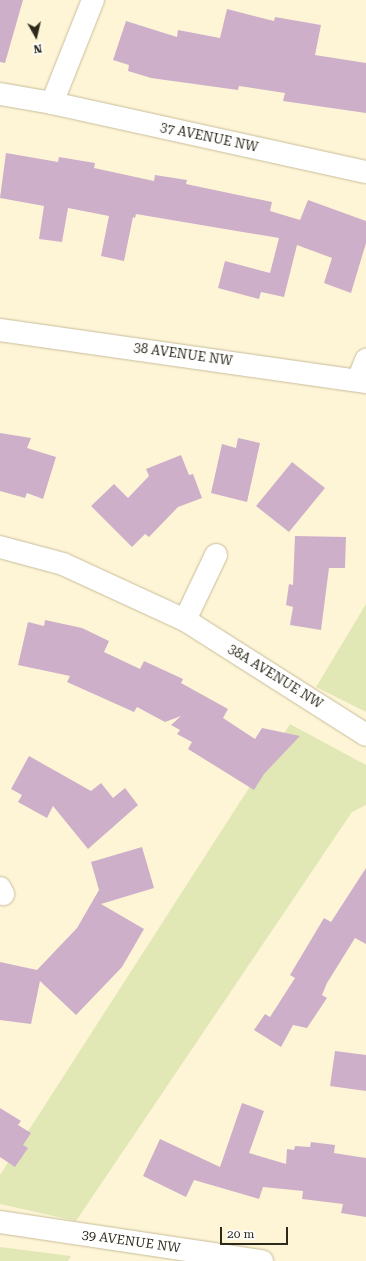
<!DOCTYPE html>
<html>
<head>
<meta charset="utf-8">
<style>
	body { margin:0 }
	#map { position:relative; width:366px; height:1261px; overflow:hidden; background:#fef5d7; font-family:"Roboto Serif",serif }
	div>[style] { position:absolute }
	.green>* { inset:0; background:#e1e8b6 }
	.building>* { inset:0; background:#cdafc9 }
	.roads { filter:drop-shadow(0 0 1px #c7bd99) drop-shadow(0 0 1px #c7bd99) }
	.street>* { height:22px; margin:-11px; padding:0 11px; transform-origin:11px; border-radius:11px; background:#fff }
	.secondary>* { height:22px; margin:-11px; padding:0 11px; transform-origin:11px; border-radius:11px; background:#fff }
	span { translate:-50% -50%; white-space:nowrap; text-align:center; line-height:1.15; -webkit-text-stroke:3px #fff; paint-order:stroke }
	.street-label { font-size:13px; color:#2d2a1b }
	.north { position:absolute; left:16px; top:16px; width:40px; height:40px; -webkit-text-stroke:3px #fff; paint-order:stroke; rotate:172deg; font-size:11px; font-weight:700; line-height:16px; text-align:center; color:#2d2a1b }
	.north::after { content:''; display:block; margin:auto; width:14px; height:18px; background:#2d2a1b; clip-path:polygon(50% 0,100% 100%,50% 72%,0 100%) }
	.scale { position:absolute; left:220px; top:1227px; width:68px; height:18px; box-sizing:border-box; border:2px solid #2d2a1b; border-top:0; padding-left:5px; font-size:12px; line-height:14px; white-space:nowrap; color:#2d2a1b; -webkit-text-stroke:3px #fff; paint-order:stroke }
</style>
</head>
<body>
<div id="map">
	<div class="green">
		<i style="clip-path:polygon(366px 604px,366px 712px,316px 687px)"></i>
		<i style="clip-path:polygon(290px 724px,366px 765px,366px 805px,352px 812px,76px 1221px,0 1204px,0 1175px)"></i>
		<i style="clip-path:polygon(0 1247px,71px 1256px,68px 1261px,0 1261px)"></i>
	</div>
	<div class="building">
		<i style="clip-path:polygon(0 0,23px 0,5px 63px,0 62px)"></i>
		<i style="clip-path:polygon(227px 9px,274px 21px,275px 17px,321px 25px,315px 55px,366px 63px,366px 113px,283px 101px,285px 93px,239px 86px,238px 90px,151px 78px,128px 71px,129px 65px,113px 60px,126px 21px,177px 37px,178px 30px,220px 38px)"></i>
		<i style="clip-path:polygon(6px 153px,58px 162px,59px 157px,95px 163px,94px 168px,154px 181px,155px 175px,187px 180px,186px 184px,272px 202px,270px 211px,300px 220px,308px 200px,366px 221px,366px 243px,351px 293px,324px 283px,332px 258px,297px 245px,284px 297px,261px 292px,259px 299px,218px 288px,225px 261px,270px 273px,279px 238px,136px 214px,135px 218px,133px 217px,124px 261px,101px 256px,109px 216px,68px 208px,62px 242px,39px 239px,44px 206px,0 198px)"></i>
		<i style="clip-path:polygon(0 433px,31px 438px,27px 448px,56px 457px,43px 499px,27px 493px,25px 498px,0 491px)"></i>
		<i style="clip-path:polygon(238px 438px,260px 443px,247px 502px,211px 493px,222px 444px,236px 448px)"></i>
		<i style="clip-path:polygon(181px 455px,189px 475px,193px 474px,202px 498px,178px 507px,149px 537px,145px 534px,132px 547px,91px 506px,114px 484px,128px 498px,149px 476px,146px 469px)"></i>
		<i style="clip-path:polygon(292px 462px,325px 488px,289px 532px,256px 506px)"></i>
		<i style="clip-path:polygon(295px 536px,346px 537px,345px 568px,329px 568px,321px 630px,290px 625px,293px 607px,286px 605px,289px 584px,293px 585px)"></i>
		<i style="clip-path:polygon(45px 620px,82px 628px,109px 641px,104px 652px,140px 669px,144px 661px,183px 679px,181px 683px,228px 709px,223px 718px,255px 739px,262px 728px,300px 736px,264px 774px,254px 790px,188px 749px,192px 742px,177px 734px,180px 730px,171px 725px,181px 716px,165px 722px,137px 707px,134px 712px,67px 682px,70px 676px,18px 665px,28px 622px,44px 626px)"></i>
		<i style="clip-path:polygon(29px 756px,91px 791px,101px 783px,113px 798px,125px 788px,138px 805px,88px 849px,53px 806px,47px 818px,18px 802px,22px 795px,11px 789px)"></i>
		<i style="clip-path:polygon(142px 847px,154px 888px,101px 904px,144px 929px,122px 967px,76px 1015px,40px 981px,31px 1024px,0 1020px,0 962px,37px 970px,77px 928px,99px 890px,91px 862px)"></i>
		<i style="clip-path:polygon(366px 868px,366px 944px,355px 938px,327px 983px,322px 995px,327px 998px,307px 1028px,293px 1025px,281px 1047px,254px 1030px,265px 1014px,270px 1017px,295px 978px,290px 975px,324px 918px,331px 922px)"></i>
		<i style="clip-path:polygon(335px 1051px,366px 1055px,366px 1091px,330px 1086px)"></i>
		<i style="clip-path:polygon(242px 1103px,264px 1111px,249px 1153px,286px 1164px,287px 1149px,294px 1150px,295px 1146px,310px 1147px,311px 1142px,335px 1145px,334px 1153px,366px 1158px,366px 1217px,341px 1213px,343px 1204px,302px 1199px,303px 1191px,263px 1187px,259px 1199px,194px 1180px,186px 1197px,143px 1176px,160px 1139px,220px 1167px)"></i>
		<i style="clip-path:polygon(0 1108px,21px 1121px,18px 1125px,31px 1133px,23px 1145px,28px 1148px,15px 1167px,0 1157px)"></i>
	</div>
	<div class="roads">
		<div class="street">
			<i style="left:0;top:94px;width:53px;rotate:9.8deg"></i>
			<i style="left:52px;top:103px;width:321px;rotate:12.4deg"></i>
			<i style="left:52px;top:103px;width:111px;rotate:-68.3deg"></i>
			<i style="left:358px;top:380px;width:22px;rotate:-68deg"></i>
			<i style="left:0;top:547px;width:65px;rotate:15.1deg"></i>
			<i style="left:63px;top:564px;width:134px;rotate:24.7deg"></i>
			<i style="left:185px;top:620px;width:214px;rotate:32.4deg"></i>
			<i style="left:185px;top:620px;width:72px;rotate:-64.5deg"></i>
			<i style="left:0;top:888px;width:7px;rotate:63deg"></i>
			<i style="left:0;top:1222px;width:265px;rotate:8.5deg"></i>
		</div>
		<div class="secondary">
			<i style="left:0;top:330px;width:370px;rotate:8.1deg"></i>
		</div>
	</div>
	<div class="street-label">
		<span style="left:209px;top:138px;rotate:12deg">37 AVENUE NW</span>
		<span style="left:183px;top:355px;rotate:8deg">38 AVENUE NW</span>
		<span style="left:275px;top:677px;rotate:32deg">38A AVENUE NW</span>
		<span style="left:131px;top:1242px;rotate:8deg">39 AVENUE NW</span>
	</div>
	<div class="north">N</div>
	<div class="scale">20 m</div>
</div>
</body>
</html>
